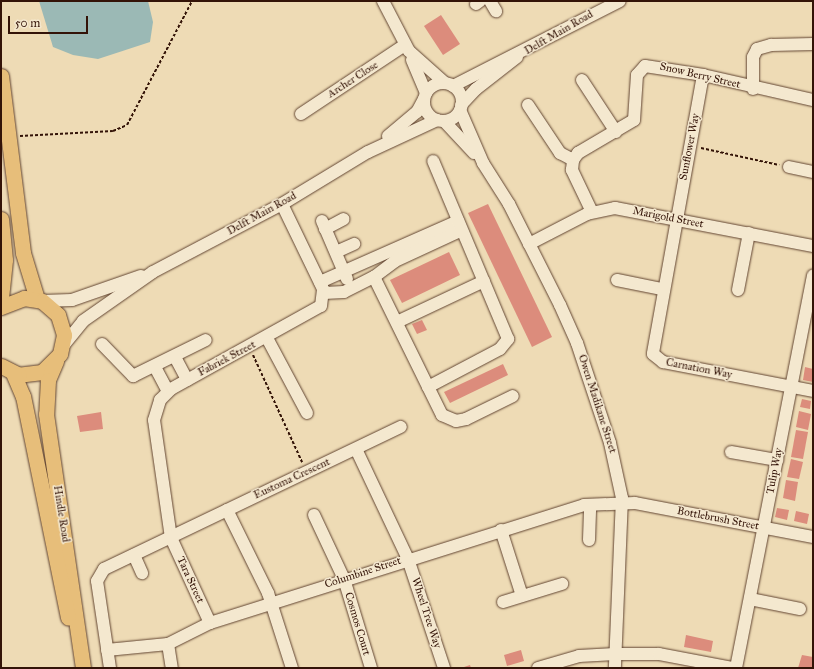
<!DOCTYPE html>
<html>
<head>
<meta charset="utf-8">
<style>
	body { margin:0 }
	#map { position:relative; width:814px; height:669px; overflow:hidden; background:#eedbb5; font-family:"IM FELL Great Primer",serif }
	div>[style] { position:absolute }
	.water>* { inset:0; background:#9bb9b5 }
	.building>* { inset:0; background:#dc8c7c }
	.path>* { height:2px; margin-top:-1px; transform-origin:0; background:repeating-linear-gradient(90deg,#331307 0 3px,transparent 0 5px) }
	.roads { filter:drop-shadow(0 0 1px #624532) drop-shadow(0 0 1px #624532) }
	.minor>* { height:12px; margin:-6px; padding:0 6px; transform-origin:6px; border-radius:6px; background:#f4e8cf }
	.minor>.ring { margin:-6px; padding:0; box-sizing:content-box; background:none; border:12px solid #f4e8cf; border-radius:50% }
	.major>* { height:15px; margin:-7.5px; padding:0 7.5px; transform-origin:7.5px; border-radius:7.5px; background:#e7be7a }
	span { translate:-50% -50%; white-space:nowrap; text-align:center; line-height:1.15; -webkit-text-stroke:3px #f4e8cf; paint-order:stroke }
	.street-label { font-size:11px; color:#331307 }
	.frame { position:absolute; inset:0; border:2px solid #331307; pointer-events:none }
	.scale { position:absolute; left:8px; top:16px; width:80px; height:18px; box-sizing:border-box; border:2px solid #331307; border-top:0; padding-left:5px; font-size:12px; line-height:14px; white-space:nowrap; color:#331307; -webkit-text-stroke:3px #f4e8cf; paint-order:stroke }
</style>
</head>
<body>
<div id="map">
	<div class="water">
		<i style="clip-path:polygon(39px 1px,148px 1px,153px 22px,150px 42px,98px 59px,73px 55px,53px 47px)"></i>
	</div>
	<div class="building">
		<i style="clip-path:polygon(441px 15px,460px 44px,443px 55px,424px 26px)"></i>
		<i style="clip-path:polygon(488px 204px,552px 337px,532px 347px,468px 213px)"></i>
		<i style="clip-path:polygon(449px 252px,460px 275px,402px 303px,390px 280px)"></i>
		<i style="clip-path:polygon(422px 320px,427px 330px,417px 334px,412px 324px)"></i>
		<i style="clip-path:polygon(503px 364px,508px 375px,450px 403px,444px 392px)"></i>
		<i style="clip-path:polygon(805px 367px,813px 369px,813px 382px,803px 380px)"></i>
		<i style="clip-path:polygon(802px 399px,811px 401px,810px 409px,800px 407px)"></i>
		<i style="clip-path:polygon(799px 411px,811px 414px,808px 430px,796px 427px)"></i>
		<i style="clip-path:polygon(101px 412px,103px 429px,80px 432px,77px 416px)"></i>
		<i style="clip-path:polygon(796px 430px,808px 432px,803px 459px,791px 457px)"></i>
		<i style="clip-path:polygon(791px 459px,803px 462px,799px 479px,787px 477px)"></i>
		<i style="clip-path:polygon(786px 480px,798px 482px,795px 501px,783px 498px)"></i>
		<i style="clip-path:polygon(777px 508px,789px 510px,787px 520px,775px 517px)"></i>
		<i style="clip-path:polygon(796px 511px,809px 514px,807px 524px,794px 521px)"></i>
		<i style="clip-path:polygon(686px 635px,713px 641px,711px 652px,684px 647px)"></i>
		<i style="clip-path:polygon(521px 650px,524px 661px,507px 666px,504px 655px)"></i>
		<i style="clip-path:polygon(802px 655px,813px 657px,813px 668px,798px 668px)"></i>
		<i style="clip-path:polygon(470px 665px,471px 668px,461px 668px)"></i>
	</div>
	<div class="path">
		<i style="left:20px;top:136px;width:93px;rotate:-3.1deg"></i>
		<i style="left:113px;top:131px;width:15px;rotate:-23deg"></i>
		<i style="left:127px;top:125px;width:140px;rotate:-62.3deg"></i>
		<i style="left:701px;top:148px;width:80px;rotate:12.3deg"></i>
		<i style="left:253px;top:355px;width:118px;rotate:65.4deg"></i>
	</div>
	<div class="roads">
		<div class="minor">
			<i style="left:383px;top:1px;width:56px;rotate:62.5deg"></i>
			<i style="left:409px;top:51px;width:48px;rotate:41.6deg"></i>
			<i style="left:490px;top:1px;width:12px;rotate:59deg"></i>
			<i style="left:476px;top:4px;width:5px;rotate:-37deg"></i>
			<i style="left:412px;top:60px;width:36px;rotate:67deg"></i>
			<i style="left:703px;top:75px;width:283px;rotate:100.2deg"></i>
			<i style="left:653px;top:354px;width:13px;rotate:39deg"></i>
			<i style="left:663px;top:362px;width:153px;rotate:10.9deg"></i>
			<i style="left:582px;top:80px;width:62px;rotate:56.8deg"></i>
			<i class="ring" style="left:424px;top:83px;width:26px;height:26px"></i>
			<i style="left:453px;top:86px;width:187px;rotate:-27deg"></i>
			<i style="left:753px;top:89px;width:32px;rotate:-90deg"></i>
			<i style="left:753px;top:57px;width:9px;rotate:-63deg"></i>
			<i style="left:757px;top:49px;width:15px;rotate:-16deg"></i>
			<i style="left:771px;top:45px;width:42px;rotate:-1.4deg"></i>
			<i style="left:461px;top:105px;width:22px;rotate:-47deg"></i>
			<i style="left:476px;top:89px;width:52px;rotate:-38deg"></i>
			<i style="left:528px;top:105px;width:58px;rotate:56.3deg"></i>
			<i style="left:560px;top:153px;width:15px;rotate:28deg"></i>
			<i style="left:460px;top:110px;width:58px;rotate:66.5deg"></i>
			<i style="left:483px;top:163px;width:49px;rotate:57.6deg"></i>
			<i style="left:509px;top:204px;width:113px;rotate:63.2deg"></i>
			<i style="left:560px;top:305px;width:42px;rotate:65.9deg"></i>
			<i style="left:577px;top:343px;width:105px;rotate:71.7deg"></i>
			<i style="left:610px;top:443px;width:56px;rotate:77.7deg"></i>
			<i style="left:622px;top:498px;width:170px;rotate:92.4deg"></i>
			<i style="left:301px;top:114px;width:125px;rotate:-33.6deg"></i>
			<i style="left:444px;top:121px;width:44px;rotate:46.8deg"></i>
			<i style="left:388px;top:136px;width:38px;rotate:-40deg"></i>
			<i style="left:417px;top:112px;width:15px;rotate:-62deg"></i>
			<i style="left:789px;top:167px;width:25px;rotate:12deg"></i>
			<i style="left:592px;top:212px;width:47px;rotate:-115.5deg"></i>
			<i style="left:572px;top:170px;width:10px;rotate:-84deg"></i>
			<i style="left:573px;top:160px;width:9px;rotate:-54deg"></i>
			<i style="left:578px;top:153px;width:65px;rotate:-30.5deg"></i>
			<i style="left:634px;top:120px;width:45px;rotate:-86.2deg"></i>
			<i style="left:637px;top:75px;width:12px;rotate:-48deg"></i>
			<i style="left:645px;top:66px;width:59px;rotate:8.8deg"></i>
			<i style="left:703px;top:75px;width:113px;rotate:12.8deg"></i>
			<i style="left:322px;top:221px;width:63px;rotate:66.7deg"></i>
			<i style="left:325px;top:229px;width:21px;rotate:-28deg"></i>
			<i style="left:529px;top:244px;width:65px;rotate:-27.3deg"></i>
			<i style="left:587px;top:214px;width:29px;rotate:-12deg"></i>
			<i style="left:615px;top:208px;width:202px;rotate:10.9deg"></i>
			<i style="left:336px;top:252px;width:20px;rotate:-24deg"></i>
			<i style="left:374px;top:277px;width:154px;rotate:63.8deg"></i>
			<i style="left:442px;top:415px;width:15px;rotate:23deg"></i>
			<i style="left:456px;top:421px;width:10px;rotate:-11deg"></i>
			<i style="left:466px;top:419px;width:52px;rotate:-26.1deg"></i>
			<i style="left:617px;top:280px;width:46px;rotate:11.3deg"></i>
			<i style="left:320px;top:282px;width:151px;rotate:-23.8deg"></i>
			<i style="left:738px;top:290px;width:58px;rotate:-79.1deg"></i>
			<i style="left:324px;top:293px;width:20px;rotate:-3deg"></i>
			<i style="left:344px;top:292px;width:34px;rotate:-27deg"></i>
			<i style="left:374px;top:277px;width:26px;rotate:-37deg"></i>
			<i style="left:395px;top:261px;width:72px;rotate:-24.8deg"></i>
			<i style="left:42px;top:301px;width:30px;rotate:-2deg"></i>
			<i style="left:72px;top:300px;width:73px;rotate:-19.2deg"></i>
			<i style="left:397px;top:322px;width:96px;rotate:-25.2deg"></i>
			<i style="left:267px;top:338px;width:85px;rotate:61.9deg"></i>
			<i style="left:102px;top:344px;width:45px;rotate:45.9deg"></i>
			<i style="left:133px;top:376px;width:81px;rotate:-26.3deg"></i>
			<i style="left:63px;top:346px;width:32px;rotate:-51deg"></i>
			<i style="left:83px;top:321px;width:85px;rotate:-35deg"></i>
			<i style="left:153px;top:272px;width:146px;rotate:-27.8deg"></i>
			<i style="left:282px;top:204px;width:100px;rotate:-31.2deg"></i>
			<i style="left:368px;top:152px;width:76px;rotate:-24.9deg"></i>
			<i style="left:175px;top:357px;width:26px;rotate:62deg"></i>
			<i style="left:155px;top:367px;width:27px;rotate:62deg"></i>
			<i style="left:428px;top:387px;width:81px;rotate:-27.8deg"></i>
			<i style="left:500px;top:349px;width:13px;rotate:-51deg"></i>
			<i style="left:508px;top:339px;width:193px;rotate:-112.8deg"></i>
			<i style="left:356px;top:449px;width:122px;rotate:64.7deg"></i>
			<i style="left:408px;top:559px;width:115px;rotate:71.7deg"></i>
			<i style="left:731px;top:452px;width:47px;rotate:9.9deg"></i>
			<i style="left:227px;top:510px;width:93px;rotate:63.7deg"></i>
			<i style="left:268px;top:593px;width:79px;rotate:72.3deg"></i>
			<i style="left:314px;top:515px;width:71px;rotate:64.9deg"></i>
			<i style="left:344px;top:579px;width:93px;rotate:73.1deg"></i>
			<i style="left:501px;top:530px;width:69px;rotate:72.3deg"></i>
			<i style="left:589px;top:540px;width:35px;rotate:-88deg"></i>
			<i style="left:134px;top:555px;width:20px;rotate:66deg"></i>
			<i style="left:750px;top:599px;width:51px;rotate:11.3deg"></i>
			<i style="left:503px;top:602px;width:62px;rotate:-17deg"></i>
			<i style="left:210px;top:623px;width:94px;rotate:-114.6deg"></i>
			<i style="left:171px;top:538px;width:119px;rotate:-98.2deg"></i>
			<i style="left:154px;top:420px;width:21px;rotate:-73deg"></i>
			<i style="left:160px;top:400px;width:16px;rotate:-45deg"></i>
			<i style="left:171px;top:389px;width:171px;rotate:-29deg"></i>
			<i style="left:321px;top:306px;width:17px;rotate:-83deg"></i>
			<i style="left:323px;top:289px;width:94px;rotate:-115.8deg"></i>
			<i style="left:168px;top:644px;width:24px;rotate:81deg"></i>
			<i style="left:107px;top:650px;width:61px;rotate:-5.6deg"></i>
			<i style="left:168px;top:644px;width:47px;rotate:-26.6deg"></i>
			<i style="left:210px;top:623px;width:392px;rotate:-17.5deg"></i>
			<i style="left:584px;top:505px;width:51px;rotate:-2.2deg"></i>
			<i style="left:635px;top:503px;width:181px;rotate:10.8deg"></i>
			<i style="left:110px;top:668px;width:88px;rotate:-98.5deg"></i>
			<i style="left:97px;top:581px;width:14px;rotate:-60deg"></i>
			<i style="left:104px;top:569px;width:329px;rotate:-25.6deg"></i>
			<i style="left:538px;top:668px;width:43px;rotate:-16.3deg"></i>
			<i style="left:579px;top:656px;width:36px;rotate:-3deg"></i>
			<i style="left:615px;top:654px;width:44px"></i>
			<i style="left:659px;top:654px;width:75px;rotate:10.7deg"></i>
			<i style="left:736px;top:668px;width:400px;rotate:-78.9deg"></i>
		</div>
		<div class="major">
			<i style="left:1px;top:76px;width:178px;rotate:82.9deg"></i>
			<i style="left:23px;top:253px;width:48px;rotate:73.1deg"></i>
			<i style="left:1px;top:219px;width:41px;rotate:84.4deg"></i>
			<i style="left:5px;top:260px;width:38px;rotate:96deg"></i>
			<i style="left:1px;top:307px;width:25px;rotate:-21deg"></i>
			<i style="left:24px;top:298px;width:18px;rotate:9deg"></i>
			<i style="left:42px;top:301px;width:21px;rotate:41deg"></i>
			<i style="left:58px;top:315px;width:21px;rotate:73deg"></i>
			<i style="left:64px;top:335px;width:19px;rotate:102deg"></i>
			<i style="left:60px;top:354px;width:25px;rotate:135deg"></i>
			<i style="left:42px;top:372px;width:23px;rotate:173deg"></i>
			<i style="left:19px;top:375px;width:20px;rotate:-153deg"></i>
			<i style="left:56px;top:361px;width:21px;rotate:113deg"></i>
			<i style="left:48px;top:380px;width:34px;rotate:93deg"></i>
			<i style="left:46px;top:414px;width:257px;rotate:81.7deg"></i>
			<i style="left:13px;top:373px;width:25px;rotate:67deg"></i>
			<i style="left:23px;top:396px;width:226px;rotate:78.5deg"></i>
		</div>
	</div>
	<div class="street-label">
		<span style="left:559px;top:33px;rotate:-30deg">Delft Main Road</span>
		<span style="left:700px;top:76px;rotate:13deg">Snow Berry Street</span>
		<span style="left:353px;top:80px;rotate:-33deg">Archer Close</span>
		<span style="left:690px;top:147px;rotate:-79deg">Sunflower Way</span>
		<span style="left:262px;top:214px;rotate:-29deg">Delft Main Road</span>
		<span style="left:668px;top:218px;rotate:11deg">Marigold Street</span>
		<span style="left:227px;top:359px;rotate:-28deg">Fabriek Street</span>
		<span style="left:699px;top:369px;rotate:11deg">Carnation Way</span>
		<span style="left:597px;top:404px;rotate:72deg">Owen Madikane Street</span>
		<span style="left:775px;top:471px;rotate:-79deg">Tulip Way</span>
		<span style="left:292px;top:479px;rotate:-25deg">Eustoma Crescent</span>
		<span style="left:61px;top:514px;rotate:81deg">Hindle Road</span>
		<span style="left:718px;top:519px;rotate:11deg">Bottlebrush Street</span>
		<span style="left:363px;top:573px;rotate:-18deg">Columbine Street</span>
		<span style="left:190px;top:580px;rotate:65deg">Tara Street</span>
		<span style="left:426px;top:613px;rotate:72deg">Wheel Tree Way</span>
		<span style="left:357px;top:624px;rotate:73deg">Cosmos Court</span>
	</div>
	<div class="frame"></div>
	<div class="scale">50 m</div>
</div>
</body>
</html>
